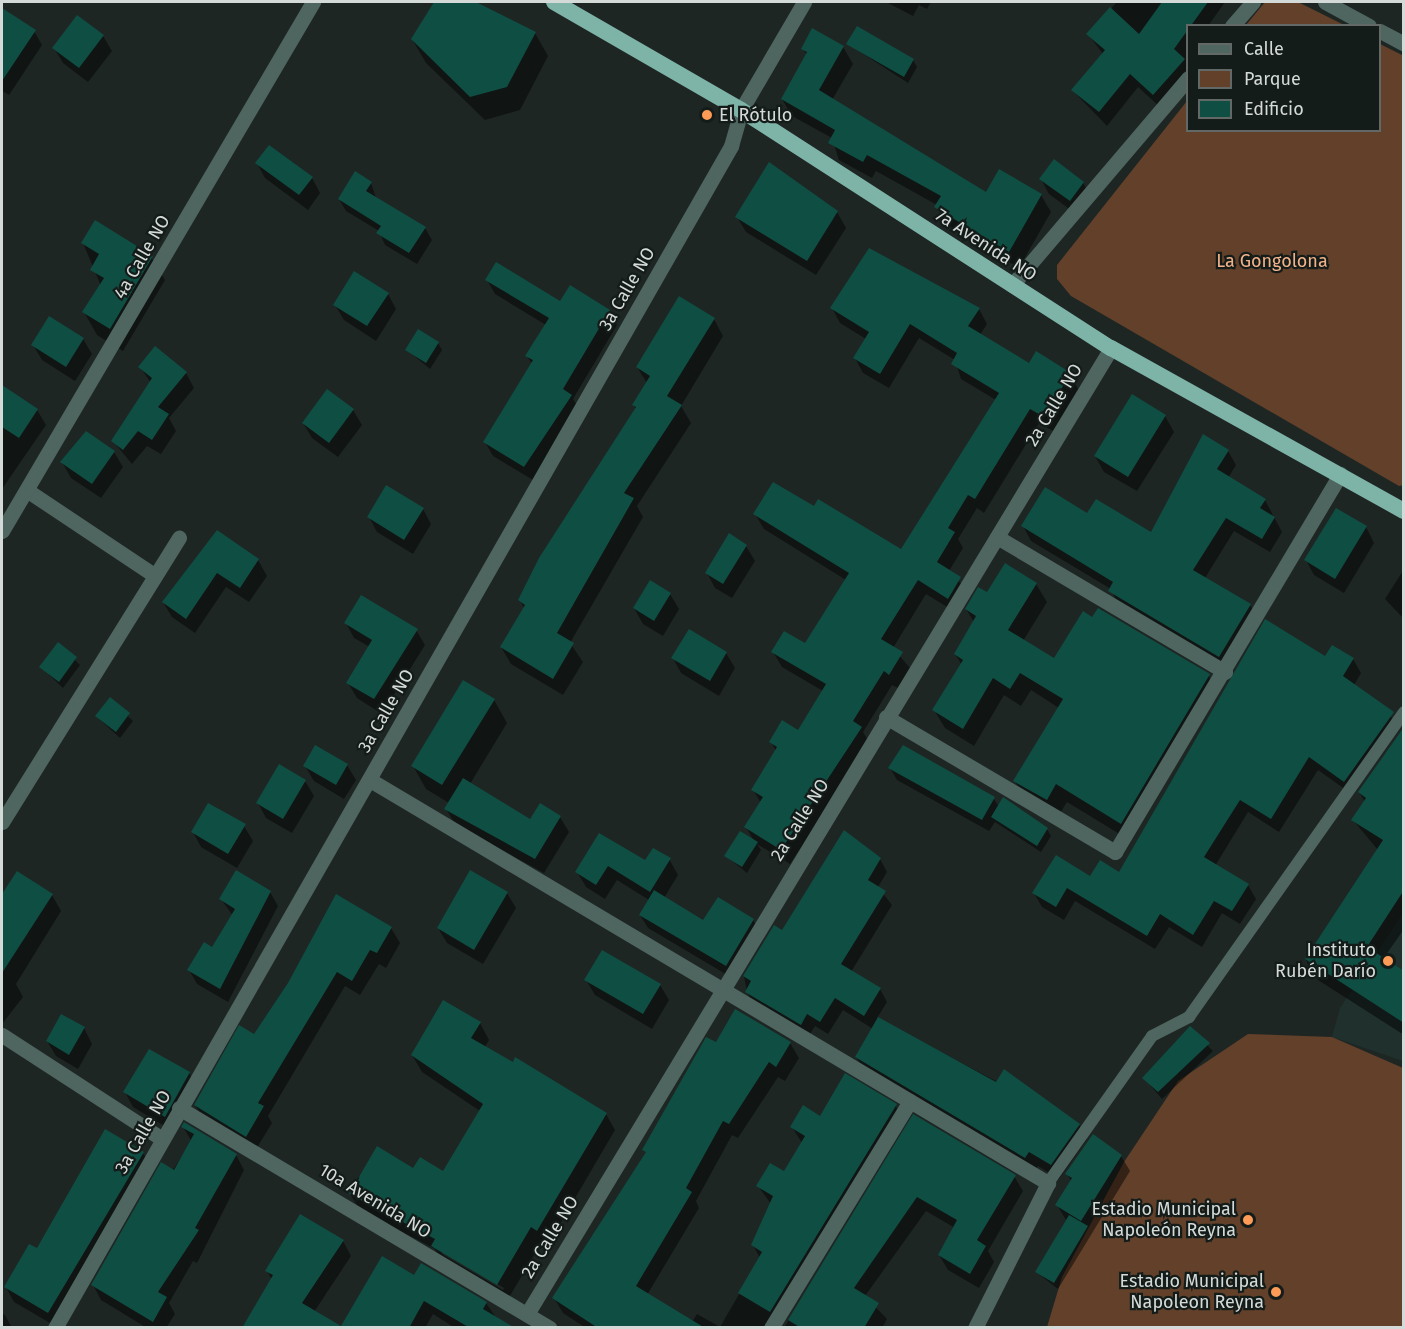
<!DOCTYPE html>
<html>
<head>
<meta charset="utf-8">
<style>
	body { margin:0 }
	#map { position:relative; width:1405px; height:1329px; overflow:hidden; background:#1e2624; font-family:"Fira Sans",sans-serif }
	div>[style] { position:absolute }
	.built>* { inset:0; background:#20302d }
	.green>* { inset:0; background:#62402a }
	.shadow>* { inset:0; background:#0007 }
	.building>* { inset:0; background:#0f4e43 }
	.service>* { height:12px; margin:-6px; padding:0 6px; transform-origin:6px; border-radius:6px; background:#4e6560 }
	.minor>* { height:15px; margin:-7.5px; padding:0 7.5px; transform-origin:7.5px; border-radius:7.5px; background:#4e6560 }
	.trunk>* { height:16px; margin:-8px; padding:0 8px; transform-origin:8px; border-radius:8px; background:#7eb4a8 }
	.dots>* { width:16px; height:16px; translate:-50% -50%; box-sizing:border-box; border:3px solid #141c1a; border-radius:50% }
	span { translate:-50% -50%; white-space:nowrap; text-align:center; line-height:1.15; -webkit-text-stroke:4.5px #141c1a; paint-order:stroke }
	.poi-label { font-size:18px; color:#d4dad8 }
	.left { translate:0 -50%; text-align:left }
	.right { translate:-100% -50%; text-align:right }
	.street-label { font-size:18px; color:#d4dad8 }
	.park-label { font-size:18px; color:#f2b188 }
	.frame { position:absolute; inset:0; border:3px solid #d4dad8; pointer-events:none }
	.legend { position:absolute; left:1186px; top:24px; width:195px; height:108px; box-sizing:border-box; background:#141c1a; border:2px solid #616866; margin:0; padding:8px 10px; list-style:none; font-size:18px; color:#d4dad8 }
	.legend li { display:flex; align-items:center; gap:12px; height:30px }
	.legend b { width:30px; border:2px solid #616866 }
</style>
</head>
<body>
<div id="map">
	<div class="built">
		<i style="clip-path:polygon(1403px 913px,1403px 1061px,1332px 1037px,1340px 1008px)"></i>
	</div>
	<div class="green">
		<i style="clip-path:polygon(1265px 2px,1298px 2px,1344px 25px,1246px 25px)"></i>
		<i style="clip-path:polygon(1380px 44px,1404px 56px,1404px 485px,1399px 486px,1071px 296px,1057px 279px,1057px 265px,1187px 101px,1188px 130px,1380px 130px)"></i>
		<i style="clip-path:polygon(1248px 1034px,1332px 1037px,1403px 1068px,1403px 1327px,1047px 1327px,1062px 1277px,1124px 1162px,1178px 1081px)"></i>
	</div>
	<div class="shadow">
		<i style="clip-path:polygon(436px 2px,473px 2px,535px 33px,548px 56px,520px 110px,485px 120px,426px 63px,412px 39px)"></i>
		<i style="clip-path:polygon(886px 2px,931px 2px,927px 9px,919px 5px,913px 16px)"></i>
		<i style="clip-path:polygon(1117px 2px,1159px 2px,1173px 11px,1178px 2px,1225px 2px,1208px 26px,1188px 26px,1188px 79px,1161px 108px,1138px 87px,1107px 126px,1073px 91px,1103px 54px,1088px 34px)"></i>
		<i style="clip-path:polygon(2px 9px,34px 31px,42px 45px,9px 95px,2px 91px)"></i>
		<i style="clip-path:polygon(103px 36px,112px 51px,88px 82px,63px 63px,54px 48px)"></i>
		<i style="clip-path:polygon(848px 44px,913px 60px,917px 67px,908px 83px)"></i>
		<i style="clip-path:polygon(843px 47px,853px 64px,832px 100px,986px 194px,1041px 195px,1051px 212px,1019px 268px,946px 224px,937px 205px,876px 171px,872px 178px,839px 160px,832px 138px,792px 116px,782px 99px,807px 55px,803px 49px)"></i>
		<i style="clip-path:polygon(257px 163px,312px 178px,320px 193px,308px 210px,265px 178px)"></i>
		<i style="clip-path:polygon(1041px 179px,1083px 183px,1092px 198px,1079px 216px,1049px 194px)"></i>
		<i style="clip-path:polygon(371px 183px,376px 198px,425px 228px,432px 240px,417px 264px,385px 245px,379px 231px,346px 211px,339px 199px)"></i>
		<i style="clip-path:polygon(837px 212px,846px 228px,816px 275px,746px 232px,737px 217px)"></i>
		<i style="clip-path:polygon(83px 243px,151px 257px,165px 280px,123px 351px,97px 335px,84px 312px,101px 286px)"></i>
		<i style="clip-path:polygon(487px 280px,561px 303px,608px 311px,617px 325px,573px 399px,580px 410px,533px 480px,493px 456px,485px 442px,532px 364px,527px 356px,546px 325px,495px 294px)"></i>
		<i style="clip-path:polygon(388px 294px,396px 309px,376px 341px,344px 320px,335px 305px)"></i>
		<i style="clip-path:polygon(832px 308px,979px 309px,987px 324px,980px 335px,1029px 365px,1070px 374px,1078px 389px,1053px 431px,1039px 423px,984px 513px,977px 508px,958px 539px,963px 548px,949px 571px,969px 592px,957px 613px,926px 594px,893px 648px,910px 668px,898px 688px,892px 685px,863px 732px,869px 742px,790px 864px,757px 844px,761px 850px,747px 873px,726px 856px,754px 841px,746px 827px,761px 803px,753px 790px,776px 751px,771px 742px,799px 732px,823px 691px,782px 667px,773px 652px,806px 646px,846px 580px,764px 529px,755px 514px,815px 508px,901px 551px,996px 400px,961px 379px,955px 360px,919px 338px,889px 388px,863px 373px,855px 358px,866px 339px,840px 323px)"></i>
		<i style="clip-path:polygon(50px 318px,83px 339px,92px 354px,75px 381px,42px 360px,33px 345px)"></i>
		<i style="clip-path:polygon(714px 319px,723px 336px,681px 406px,691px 423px,637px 506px,643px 517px,570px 643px,583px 662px,563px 695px,511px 664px,501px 647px,524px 608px,520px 600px,636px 410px,634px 405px,647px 383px,637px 367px)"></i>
		<i style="clip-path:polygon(438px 343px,442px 350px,430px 369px,407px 350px)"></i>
		<i style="clip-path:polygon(140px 367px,186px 373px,194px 388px,169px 418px,176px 431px,161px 454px,147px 446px,132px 464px,113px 441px,151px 383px)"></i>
		<i style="clip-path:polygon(8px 391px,37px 410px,46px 425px,2px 489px,2px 400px)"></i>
		<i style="clip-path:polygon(353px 410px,362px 425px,338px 457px,312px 438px,303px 423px)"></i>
		<i style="clip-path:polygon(1165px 416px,1174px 432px,1137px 491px,1104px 472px,1095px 456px)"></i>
		<i style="clip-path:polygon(1228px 451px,1236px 465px,1228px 478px,1265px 500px,1282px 532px,1270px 552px,1234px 531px,1205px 578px,1250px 605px,1258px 619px,1228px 671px,1118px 605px,1111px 589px,1031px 541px,1023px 526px,1088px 515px,1151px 534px)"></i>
		<i style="clip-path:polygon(114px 452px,123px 467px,101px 498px,71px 478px,62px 462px)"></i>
		<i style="clip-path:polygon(423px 509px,431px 524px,413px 554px,377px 532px,369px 517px)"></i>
		<i style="clip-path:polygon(1366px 527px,1374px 543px,1344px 593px,1314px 575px,1306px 560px)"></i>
		<i style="clip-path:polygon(217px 532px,258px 560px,267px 576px,249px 602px,226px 587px,195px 633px,172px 617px,163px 602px)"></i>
		<i style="clip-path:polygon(746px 546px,755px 561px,732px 598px,715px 588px,707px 573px)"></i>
		<i style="clip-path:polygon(1404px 569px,1404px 619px,1385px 599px)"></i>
		<i style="clip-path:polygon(1036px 584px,1047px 602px,1023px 641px,1054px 660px,1208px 675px,1219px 693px,1131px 841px,1067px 802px,1057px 818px,1025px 799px,1015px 781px,1059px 708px,1031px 690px,1021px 706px,1004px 695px,974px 746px,945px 728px,934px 710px,962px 665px,955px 654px,974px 622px,966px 609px,988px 594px)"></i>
		<i style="clip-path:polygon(670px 594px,679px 609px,663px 636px,643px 624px,634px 608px)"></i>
		<i style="clip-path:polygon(1265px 621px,1325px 658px,1333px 647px,1353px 659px,1361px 673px,1354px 685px,1386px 708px,1394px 722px,1353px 795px,1318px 770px,1279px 832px,1248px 812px,1215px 866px,1248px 885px,1256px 899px,1240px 924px,1222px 913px,1202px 947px,1169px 927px,1155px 949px,1075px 901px,1064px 920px,1042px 907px,1034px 893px,1120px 874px)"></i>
		<i style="clip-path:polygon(346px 623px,416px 630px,425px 645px,382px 714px,357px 698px,348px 683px,370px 647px,354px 638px)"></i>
		<i style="clip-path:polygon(689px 631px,726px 653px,735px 668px,719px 696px,681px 673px,673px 658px)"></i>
		<i style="clip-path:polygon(58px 644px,80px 665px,63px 688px,41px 667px)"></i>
		<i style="clip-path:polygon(110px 699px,133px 721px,120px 738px,97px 717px)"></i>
		<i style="clip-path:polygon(494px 700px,507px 723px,470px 784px,530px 821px,560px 817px,569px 832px,544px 873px,455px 824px,446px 809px,449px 803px,426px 789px,413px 766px)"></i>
		<i style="clip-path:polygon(1404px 735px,1404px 929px,1383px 959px,1404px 972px,1404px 1035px,1318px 980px,1306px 960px,1378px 850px,1353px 820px,1365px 802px,1359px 792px)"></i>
		<i style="clip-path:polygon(903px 747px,994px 799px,999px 807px,1047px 829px,1051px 836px,1041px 852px,995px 822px,989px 831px,897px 780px,890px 768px)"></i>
		<i style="clip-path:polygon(347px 765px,356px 780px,344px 799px,314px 781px,305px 766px)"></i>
		<i style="clip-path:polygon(305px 781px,314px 796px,292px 833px,266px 818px,258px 803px)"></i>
		<i style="clip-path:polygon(244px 826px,253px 841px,237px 868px,201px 847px,193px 832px)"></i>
		<i style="clip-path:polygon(599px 835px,646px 863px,669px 859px,678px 875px,664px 898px,704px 922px,753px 920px,761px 934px,734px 979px,648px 928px,640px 915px,649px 900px,617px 880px,605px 899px,586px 887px,577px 872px)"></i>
		<i style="clip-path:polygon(880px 859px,887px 872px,878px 887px,892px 905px,851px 972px,880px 989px,887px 1002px,877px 1018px,1079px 1125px,1087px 1139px,1059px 1179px,1038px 1166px,1034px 1172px,865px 1071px,856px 1057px,873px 1029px,843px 1010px,828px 1034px,815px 1026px,808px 1037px,754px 1005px,747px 992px,744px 976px,782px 932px)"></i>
		<i style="clip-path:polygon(18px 873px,52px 895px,61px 911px,16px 984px,23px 997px,2px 1024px,2px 928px,6px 922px,2px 897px)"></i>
		<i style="clip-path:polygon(270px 892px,278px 906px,228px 1002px,197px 984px,189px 970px,213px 949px,233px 916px,221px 899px)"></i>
		<i style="clip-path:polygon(507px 893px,516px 908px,483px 964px,447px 943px,438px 928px)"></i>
		<i style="clip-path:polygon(391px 928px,400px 943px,386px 968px,379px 964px,360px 995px,345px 986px,268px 1116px,272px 1123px,255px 1151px,204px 1120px,195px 1105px,255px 1036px)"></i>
		<i style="clip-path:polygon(586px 980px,660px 985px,669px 1000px,652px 1029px,595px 995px)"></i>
		<i style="clip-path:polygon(evenodd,480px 1023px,489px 1040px,485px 1047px,606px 1114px,615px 1130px,547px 1246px,541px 1243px,507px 1301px,442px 1263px,435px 1249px,360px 1210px,350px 1194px,414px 1170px,444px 1173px,480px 1111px,422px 1072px,412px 1055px,480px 1023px,442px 1251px,504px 1288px,503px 1290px,442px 1254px,442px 1251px)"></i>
		<i style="clip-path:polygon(84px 1028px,92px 1044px,78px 1069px,56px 1056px,47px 1041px)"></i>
		<i style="clip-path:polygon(1190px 1028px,1213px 1051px,1162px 1099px,1144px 1078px)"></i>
		<i style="clip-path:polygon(790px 1043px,799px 1058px,785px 1081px,778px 1077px,738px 1138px,732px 1135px,696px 1201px,699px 1208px,647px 1295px,692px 1322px,697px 1314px,720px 1327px,760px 1258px,753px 1245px,771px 1204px,758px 1186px,784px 1173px,802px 1143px,792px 1127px,895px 1105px,904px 1120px,777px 1328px,586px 1328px,563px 1313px,554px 1298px,717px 1044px)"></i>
		<i style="clip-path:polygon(189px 1073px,198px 1089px,173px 1131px,133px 1107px,125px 1092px)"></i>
		<i style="clip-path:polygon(914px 1116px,1014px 1176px,1023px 1191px,988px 1251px,994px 1262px,979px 1288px,948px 1270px,939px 1255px,955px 1228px,926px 1211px,865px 1296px,887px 1319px,882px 1328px,784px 1328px)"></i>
		<i style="clip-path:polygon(183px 1127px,236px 1155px,244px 1170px,197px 1263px,193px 1261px,169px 1303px,175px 1314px,166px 1328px,147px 1328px,101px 1300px,93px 1285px,192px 1142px)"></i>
		<i style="clip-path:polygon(143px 1153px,152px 1169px,57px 1327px,14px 1302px,6px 1287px,37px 1250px)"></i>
		<i style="clip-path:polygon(1121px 1156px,1130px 1171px,1058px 1289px,1036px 1272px,1066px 1220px,1057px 1205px,1072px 1182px,1067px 1174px)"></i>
		<i style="clip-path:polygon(343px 1241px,351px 1256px,314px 1312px,243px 1328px,272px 1280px,267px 1271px)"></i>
		<i style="clip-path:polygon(415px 1277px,486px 1303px,503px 1328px,455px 1328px,433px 1314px,425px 1328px,341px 1328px)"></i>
		<i style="clip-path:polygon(2px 1313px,5px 1315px,12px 1328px,2px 1328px)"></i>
	</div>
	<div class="building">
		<i style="clip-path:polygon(434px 2px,476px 2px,536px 32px,507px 87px,470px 97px,411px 39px)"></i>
		<i style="clip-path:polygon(1162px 2px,1208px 2px,1174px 49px,1185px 59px,1153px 95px,1130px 74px,1099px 112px,1071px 90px,1105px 50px,1086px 34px,1110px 7px,1139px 34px)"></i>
		<i style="clip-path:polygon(2px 8px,36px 30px,2px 81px)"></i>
		<i style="clip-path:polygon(77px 15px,104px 35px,79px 68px,52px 48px)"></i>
		<i style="clip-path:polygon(857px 26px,914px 59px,904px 77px,846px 44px)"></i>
		<i style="clip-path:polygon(812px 28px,844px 46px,819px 90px,986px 192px,999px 169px,1042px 194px,1009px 252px,934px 207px,941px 196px,867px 155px,863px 162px,828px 143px,835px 130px,781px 99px,807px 52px,801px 49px)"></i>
		<i style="clip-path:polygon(269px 145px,313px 177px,299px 195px,255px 163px)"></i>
		<i style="clip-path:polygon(1054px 159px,1084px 182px,1070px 201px,1039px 179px)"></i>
		<i style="clip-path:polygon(769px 162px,838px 211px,807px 261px,735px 217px)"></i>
		<i style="clip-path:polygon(355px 171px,372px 182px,366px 191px,426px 227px,409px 253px,376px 233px,381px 226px,338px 199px)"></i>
		<i style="clip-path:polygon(95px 220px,153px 256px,110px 329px,82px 312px,104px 278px,90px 270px,99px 254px,81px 243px)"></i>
		<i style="clip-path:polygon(869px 248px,980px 308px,968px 326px,1029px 363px,1036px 351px,1071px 373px,1044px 417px,1030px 409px,975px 499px,968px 495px,948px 528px,955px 532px,937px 562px,961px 577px,948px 599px,918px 580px,881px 639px,903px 652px,889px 675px,884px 671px,853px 721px,862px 727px,781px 850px,744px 827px,763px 797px,751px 790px,777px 747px,769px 742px,782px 720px,798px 730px,826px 684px,771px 652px,784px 631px,805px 643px,849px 573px,753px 514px,773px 482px,814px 506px,818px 499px,901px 549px,999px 393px,951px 364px,957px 353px,910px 324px,880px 374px,853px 358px,869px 332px,830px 308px)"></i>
		<i style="clip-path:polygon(496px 262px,560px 301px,570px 285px,610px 310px,563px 389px,572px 395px,524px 467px,483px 442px,533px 360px,525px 356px,549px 318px,485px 280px)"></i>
		<i style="clip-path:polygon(354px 271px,389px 293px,367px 326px,333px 305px)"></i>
		<i style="clip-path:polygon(679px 296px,715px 318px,667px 396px,682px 405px,624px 493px,634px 498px,557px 633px,574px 643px,553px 679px,500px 647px,525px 605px,518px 600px,539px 558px,636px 407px,632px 405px,650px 376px,636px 367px)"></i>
		<i style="clip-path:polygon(49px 316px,84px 338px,66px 367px,31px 345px)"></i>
		<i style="clip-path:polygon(418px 329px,439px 342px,426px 363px,405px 350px)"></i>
		<i style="clip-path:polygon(155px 346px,187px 372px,158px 407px,169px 414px,152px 440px,138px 431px,123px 450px,111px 441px,152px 378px,138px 367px)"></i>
		<i style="clip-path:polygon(2px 385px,38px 409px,19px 438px,2px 427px)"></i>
		<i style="clip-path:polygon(327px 389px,354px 409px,329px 443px,302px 423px)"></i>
		<i style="clip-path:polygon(1132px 394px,1166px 415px,1128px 477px,1094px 456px)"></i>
		<i style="clip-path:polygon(86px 431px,115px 451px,92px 484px,60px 462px)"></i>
		<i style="clip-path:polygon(1203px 434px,1229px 450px,1217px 469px,1266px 499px,1260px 508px,1275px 517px,1262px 539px,1226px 518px,1193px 570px,1251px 604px,1219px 657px,1108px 591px,1113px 582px,1021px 526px,1045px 487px,1087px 513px,1096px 499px,1151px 532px)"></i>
		<i style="clip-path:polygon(386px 485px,424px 508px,404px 540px,367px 517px)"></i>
		<i style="clip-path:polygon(1336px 508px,1367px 526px,1335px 579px,1304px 560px)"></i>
		<i style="clip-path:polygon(217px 530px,259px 559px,240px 588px,217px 573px,186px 619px,162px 602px)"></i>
		<i style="clip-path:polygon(729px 533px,747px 545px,723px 584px,705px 573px)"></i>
		<i style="clip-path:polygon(1005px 563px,1037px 583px,1008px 630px,1054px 658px,1083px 611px,1092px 617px,1098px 608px,1210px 674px,1121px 824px,1056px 784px,1047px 800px,1013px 781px,1063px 699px,1020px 673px,1010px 689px,993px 678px,963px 729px,932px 710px,963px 660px,954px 654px,976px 616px,965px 609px,978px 587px,987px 592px)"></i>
		<i style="clip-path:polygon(650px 580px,671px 593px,654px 621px,633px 608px)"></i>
		<i style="clip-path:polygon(361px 595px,418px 629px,374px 699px,346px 683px,372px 640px,344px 623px)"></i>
		<i style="clip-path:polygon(1265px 619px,1325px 656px,1332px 645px,1354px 658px,1343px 676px,1394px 712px,1344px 782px,1309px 757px,1271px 819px,1240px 800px,1204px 857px,1249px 884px,1232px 911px,1214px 901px,1193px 935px,1160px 914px,1147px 936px,1067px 888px,1056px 907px,1032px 893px,1056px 855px,1090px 876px,1100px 860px,1119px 872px)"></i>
		<i style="clip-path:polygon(689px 629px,727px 652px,710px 681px,671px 658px)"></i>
		<i style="clip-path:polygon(58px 642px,77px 657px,59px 682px,39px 667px)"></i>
		<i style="clip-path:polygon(463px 680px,495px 699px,442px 785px,411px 766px)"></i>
		<i style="clip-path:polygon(110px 697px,130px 713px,116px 732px,95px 716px)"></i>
		<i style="clip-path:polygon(1404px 727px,1404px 890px,1367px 947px,1404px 971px,1404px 1023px,1305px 959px,1383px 840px,1351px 820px,1366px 798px,1358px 792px)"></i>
		<i style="clip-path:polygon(315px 745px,348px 764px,336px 785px,303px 766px)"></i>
		<i style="clip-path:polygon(903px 745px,995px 797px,982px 820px,888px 768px)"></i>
		<i style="clip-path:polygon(279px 764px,306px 780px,283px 819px,256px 803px)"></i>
		<i style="clip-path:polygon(463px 778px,530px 819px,540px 803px,561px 816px,535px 859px,444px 809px)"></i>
		<i style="clip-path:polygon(1003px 797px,1048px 828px,1037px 846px,991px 817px)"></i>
		<i style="clip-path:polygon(208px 803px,246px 824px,228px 854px,191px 832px)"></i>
		<i style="clip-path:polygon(844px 830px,881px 858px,868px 880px,886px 891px,841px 964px,881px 988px,864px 1016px,835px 998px,820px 1022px,807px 1014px,801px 1025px,745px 992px,751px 981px,743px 976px,774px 925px,782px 930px)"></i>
		<i style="clip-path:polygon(740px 831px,758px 842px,742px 867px,724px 856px)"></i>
		<i style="clip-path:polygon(599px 833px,645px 860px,653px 848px,671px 858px,650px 892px,608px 866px,596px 885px,575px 872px)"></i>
		<i style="clip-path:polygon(236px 870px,271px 891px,220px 989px,187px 970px,204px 942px,212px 947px,235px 909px,219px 899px)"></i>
		<i style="clip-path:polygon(470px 870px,508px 892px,474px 950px,437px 928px)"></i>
		<i style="clip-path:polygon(17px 871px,53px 894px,2px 973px,2px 894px)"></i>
		<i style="clip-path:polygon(654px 890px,703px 920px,718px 897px,754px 919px,726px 966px,639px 915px)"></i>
		<i style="clip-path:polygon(336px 894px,392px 927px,377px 953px,370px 950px,352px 981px,337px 972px,258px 1103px,264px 1106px,246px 1137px,194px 1105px,239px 1025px,254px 1034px,288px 983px)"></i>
		<i style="clip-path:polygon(602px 950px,661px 984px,643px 1014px,584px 980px)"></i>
		<i style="clip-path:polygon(443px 1000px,481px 1022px,471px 1038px,513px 1062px,515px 1057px,607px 1113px,537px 1231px,531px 1227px,497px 1285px,431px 1246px,435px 1239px,349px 1194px,377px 1146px,413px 1168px,420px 1157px,443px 1171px,483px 1104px,411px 1055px)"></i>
		<i style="clip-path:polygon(735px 1009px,791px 1042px,776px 1067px,769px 1062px,729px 1124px,723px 1121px,686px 1188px,692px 1192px,636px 1286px,705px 1328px,598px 1328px,552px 1298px,646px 1152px,642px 1150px,706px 1037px,716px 1042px)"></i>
		<i style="clip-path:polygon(61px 1014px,85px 1027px,69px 1055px,46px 1041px)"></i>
		<i style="clip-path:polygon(878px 1017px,996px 1082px,1004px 1069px,1080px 1124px,1051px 1165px,1029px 1152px,1025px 1158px,855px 1057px)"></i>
		<i style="clip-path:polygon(1190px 1026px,1210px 1043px,1158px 1092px,1142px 1078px)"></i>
		<i style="clip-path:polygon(149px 1049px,190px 1072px,165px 1117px,123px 1092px)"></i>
		<i style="clip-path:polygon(845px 1073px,897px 1104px,770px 1312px,738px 1293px,762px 1252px,751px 1245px,773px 1196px,756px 1186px,770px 1163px,784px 1171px,805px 1136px,790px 1127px,803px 1105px,820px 1116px)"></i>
		<i style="clip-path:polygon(913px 1114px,1016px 1175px,977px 1240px,986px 1246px,970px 1274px,938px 1255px,957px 1220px,917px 1197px,854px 1288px,879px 1303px,864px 1328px,801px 1328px,788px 1320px)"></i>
		<i style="clip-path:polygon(184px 1122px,237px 1154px,195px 1228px,199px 1230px,158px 1292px,167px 1297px,153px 1322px,91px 1285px,161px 1162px,174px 1170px,194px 1134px,181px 1127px)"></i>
		<i style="clip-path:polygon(105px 1129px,144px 1152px,48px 1313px,4px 1287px,29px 1244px,37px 1248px)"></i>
		<i style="clip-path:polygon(1093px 1134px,1122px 1155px,1081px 1221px,1055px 1205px,1072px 1178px,1065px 1174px)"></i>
		<i style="clip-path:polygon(300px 1214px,344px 1240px,302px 1303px,341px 1326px,382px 1256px,414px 1275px,421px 1263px,487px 1302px,483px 1309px,515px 1328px,470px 1328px,424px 1301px,409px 1328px,242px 1328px,273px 1275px,265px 1271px)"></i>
		<i style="clip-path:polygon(1069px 1215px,1088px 1226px,1054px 1283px,1035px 1272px)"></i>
	</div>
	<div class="service">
		<i style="left:1048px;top:1183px;width:180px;rotate:-54.7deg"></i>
		<i style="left:1152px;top:1036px;width:42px;rotate:-27.2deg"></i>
		<i style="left:1189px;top:1017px;width:373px;rotate:-54.8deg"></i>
	</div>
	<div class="minor">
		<i style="left:1325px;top:2px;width:50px;rotate:28.6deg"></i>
		<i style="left:1232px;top:26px;width:32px;rotate:-49deg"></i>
		<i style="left:1380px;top:31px;width:27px;rotate:28deg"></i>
		<i style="left:1012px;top:285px;width:272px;rotate:-49.6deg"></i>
		<i style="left:28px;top:491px;width:151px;rotate:33.7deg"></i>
		<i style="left:2px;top:531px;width:614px;rotate:-59.55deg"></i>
		<i style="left:997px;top:537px;width:265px;rotate:30.6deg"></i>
		<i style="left:886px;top:717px;width:266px;rotate:30.5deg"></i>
		<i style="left:1115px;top:852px;width:440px;rotate:-59.2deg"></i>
		<i style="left:370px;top:780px;width:789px;rotate:30.73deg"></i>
		<i style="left:1048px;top:1183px;width:162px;rotate:116.7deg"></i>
		<i style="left:2px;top:822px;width:335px;rotate:-58.1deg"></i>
		<i style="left:2px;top:1035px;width:191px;rotate:33deg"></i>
		<i style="left:179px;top:1108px;width:431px;rotate:30.7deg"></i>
		<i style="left:527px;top:1314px;width:1129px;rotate:-58.84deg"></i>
		<i style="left:55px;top:1328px;width:1362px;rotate:-60.23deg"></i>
		<i style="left:731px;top:146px;width:37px;rotate:-74deg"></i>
		<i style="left:741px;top:110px;width:125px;rotate:-59.7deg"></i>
		<i style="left:771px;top:1328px;width:266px;rotate:-58.5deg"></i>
	</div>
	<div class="trunk">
		<i style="left:554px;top:2px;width:216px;rotate:30deg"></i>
		<i style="left:741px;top:110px;width:440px;rotate:32.8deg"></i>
		<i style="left:1111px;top:348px;width:335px;rotate:29.1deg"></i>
	</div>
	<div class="dots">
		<i style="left:707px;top:115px;background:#fe9c57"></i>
		<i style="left:1388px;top:961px;background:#fe9c57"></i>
		<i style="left:1248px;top:1220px;background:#fe9c57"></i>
		<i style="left:1276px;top:1292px;background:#fe9c57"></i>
	</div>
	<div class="poi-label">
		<span class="left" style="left:719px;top:115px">El Rótulo</span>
		<span class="right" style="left:1376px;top:961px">Instituto<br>Rubén Darío</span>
		<span class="right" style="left:1236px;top:1220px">Estadio Municipal<br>Napoleón Reyna</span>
		<span class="right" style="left:1264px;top:1292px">Estadio Municipal<br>Napoleon Reyna</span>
	</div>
	<div class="street-label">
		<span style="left:986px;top:245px;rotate:33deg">7a Avenida NO</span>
		<span style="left:142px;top:257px;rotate:-60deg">4a Calle NO</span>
		<span style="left:627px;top:289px;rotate:-60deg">3a Calle NO</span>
		<span style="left:1054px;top:405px;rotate:-59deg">2a Calle NO</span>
		<span style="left:386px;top:711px;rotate:-60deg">3a Calle NO</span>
		<span style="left:800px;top:820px;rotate:-58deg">2a Calle NO</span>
		<span style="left:143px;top:1132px;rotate:-60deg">3a Calle NO</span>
		<span style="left:375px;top:1201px;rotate:31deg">10a Avenida NO</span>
		<span style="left:550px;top:1237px;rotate:-59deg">2a Calle NO</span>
	</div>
	<div class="park-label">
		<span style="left:1272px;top:261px">La Gongolona</span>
	</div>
	<div class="frame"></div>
	<ul class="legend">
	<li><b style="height:8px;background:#4e6560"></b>Calle</li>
	<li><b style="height:16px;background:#62402a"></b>Parque</li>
	<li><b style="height:16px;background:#0f4e43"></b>Edificio</li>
	</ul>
</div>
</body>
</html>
